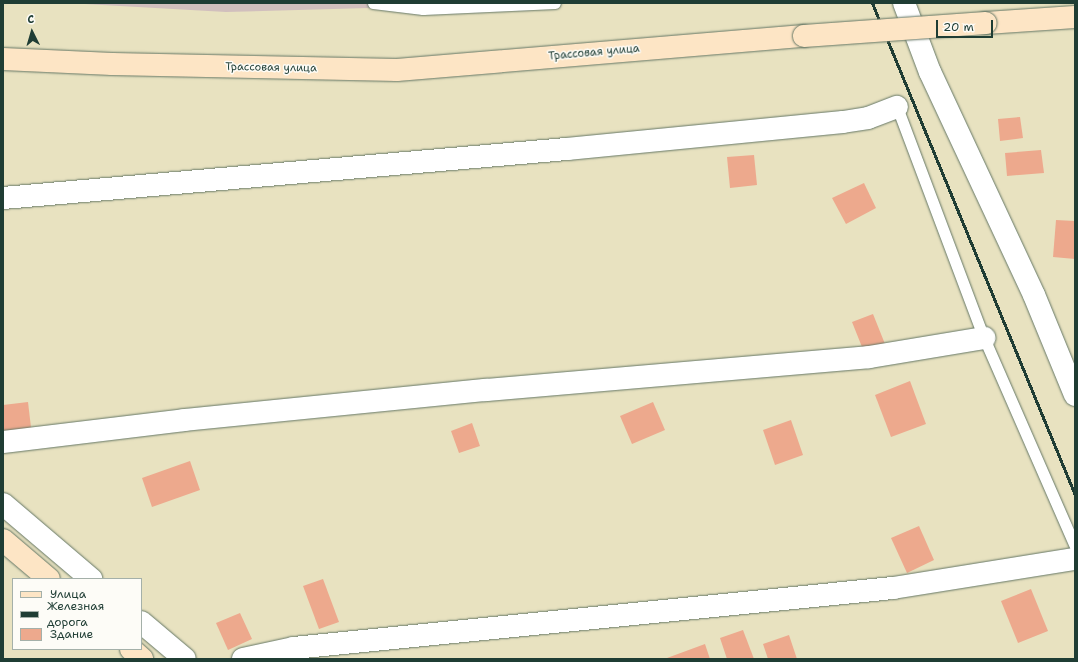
<!DOCTYPE html>
<html>
<head>
<meta charset="utf-8">
<style>
	body { margin:0 }
	#map { position:relative; width:1078px; height:662px; overflow:hidden; background:#e8e2c0; font-family:"Shantell Sans",sans-serif }
	div>[style] { position:absolute }
	.industrial>* { inset:0; background:#d1bfbd }
	.building>* { inset:0; background:#eda98d }
	.roads { filter:drop-shadow(0 0 1px #657765) drop-shadow(0 0 1px #657765) }
	.lane>* { height:11px; margin:-5.5px; padding:0 5.5px; transform-origin:5.5px; border-radius:5.5px; background:#fff }
	.street>* { height:22px; margin:-11px; padding:0 11px; transform-origin:11px; border-radius:11px; background:#fff }
	.secondary>* { height:22px; margin:-11px; padding:0 11px; transform-origin:11px; border-radius:11px; background:#fde5c5 }
	.rail>* { height:3px; margin:-1.5px; padding:0 1.5px; transform-origin:1.5px; border-radius:1.5px; background:#1f3d34 }
	.bridges { filter:drop-shadow(0 0 1px #657765) drop-shadow(0 0 1px #657765) }
	.secondary-bridge>* { height:22px; margin:-11px; padding:0 11px; transform-origin:11px; border-radius:11px; background:#fde5c5 }
	span { translate:-50% -50%; white-space:nowrap; text-align:center; line-height:1.15; -webkit-text-stroke:3px #fdfcf7; paint-order:stroke }
	.street-label { font-size:11px; color:#1f3d34 }
	.frame { position:absolute; inset:0; border:4px solid #1f3d34; pointer-events:none }
	.legend { position:absolute; left:12px; top:578px; width:130px; height:72px; box-sizing:border-box; background:#fdfcf7; border:1px solid #a4b0a9; margin:0; padding:5px 7px; list-style:none; font-size:12px; color:#1f3d34 }
	.legend li { display:flex; align-items:center; gap:8px; height:20px }
	.legend b { width:20px; border:1px solid #a4b0a9 }
	.north { position:absolute; left:12px; top:12px; width:40px; height:40px; -webkit-text-stroke:3px #fdfcf7; paint-order:stroke; rotate:355deg; font-size:11px; font-weight:700; line-height:16px; text-align:center; color:#1f3d34 }
	.north::after { content:''; display:block; margin:auto; width:14px; height:18px; background:#1f3d34; clip-path:polygon(50% 0,100% 100%,50% 72%,0 100%) }
	.scale { position:absolute; left:936px; top:20px; width:57px; height:18px; box-sizing:border-box; border:2px solid #1f3d34; border-top:0; padding-left:5px; font-size:12px; line-height:14px; white-space:nowrap; color:#1f3d34; -webkit-text-stroke:3px #fdfcf7; paint-order:stroke }
</style>
</head>
<body>
<div id="map">
	<div class="industrial">
		<i style="clip-path:polygon(67px 3px,545px 3px,226px 12px)"></i>
	</div>
	<div class="building">
		<i style="clip-path:polygon(1020px 117px,1023px 138px,1000px 141px,998px 119px)"></i>
		<i style="clip-path:polygon(1041px 150px,1044px 173px,1007px 176px,1005px 153px)"></i>
		<i style="clip-path:polygon(754px 155px,757px 185px,730px 188px,727px 157px)"></i>
		<i style="clip-path:polygon(864px 183px,876px 208px,846px 224px,832px 198px)"></i>
		<i style="clip-path:polygon(1056px 220px,1075px 221px,1075px 259px,1053px 257px)"></i>
		<i style="clip-path:polygon(873px 314px,887px 349px,866px 357px,852px 322px)"></i>
		<i style="clip-path:polygon(910px 381px,926px 424px,891px 437px,875px 395px)"></i>
		<i style="clip-path:polygon(28px 402px,32px 436px,3px 439px,3px 405px)"></i>
		<i style="clip-path:polygon(653px 402px,665px 430px,632px 444px,620px 416px)"></i>
		<i style="clip-path:polygon(791px 420px,803px 455px,775px 465px,763px 430px)"></i>
		<i style="clip-path:polygon(472px 423px,480px 446px,459px 453px,451px 431px)"></i>
		<i style="clip-path:polygon(190px 461px,200px 490px,152px 507px,142px 478px)"></i>
		<i style="clip-path:polygon(919px 526px,934px 560px,907px 573px,891px 538px)"></i>
		<i style="clip-path:polygon(323px 579px,339px 622px,319px 629px,303px 586px)"></i>
		<i style="clip-path:polygon(1031px 589px,1048px 631px,1018px 643px,1001px 601px)"></i>
		<i style="clip-path:polygon(240px 613px,252px 639px,228px 650px,216px 623px)"></i>
		<i style="clip-path:polygon(743px 630px,754px 659px,727px 659px,720px 638px)"></i>
		<i style="clip-path:polygon(789px 635px,797px 659px,768px 659px,763px 644px)"></i>
		<i style="clip-path:polygon(705px 644px,710px 659px,667px 659px,667px 658px)"></i>
	</div>
	<div class="roads">
		<div class="lane">
			<i style="left:373px;top:3px;width:50px;rotate:6.8deg"></i>
			<i style="left:423px;top:9px;width:6px;rotate:-90deg"></i>
			<i style="left:423px;top:9px;width:132px;rotate:-2.6deg"></i>
			<i style="left:897px;top:107px;width:247px;rotate:69.4deg"></i>
			<i style="left:984px;top:338px;width:227px;rotate:66.4deg"></i>
		</div>
		<div class="street">
			<i style="left:904px;top:3px;width:74px;rotate:69.4deg"></i>
			<i style="left:930px;top:72px;width:246px;rotate:65deg"></i>
			<i style="left:1034px;top:295px;width:108px;rotate:67.7deg"></i>
			<i style="left:3px;top:198px;width:566px;rotate:-4.97deg"></i>
			<i style="left:567px;top:149px;width:277px;rotate:-5.6deg"></i>
			<i style="left:843px;top:122px;width:25px;rotate:-9deg"></i>
			<i style="left:868px;top:118px;width:31px;rotate:-21deg"></i>
			<i style="left:3px;top:442px;width:182px;rotate:-6.9deg"></i>
			<i style="left:184px;top:420px;width:303px;rotate:-5.7deg"></i>
			<i style="left:486px;top:390px;width:384px;rotate:-4.9deg"></i>
			<i style="left:869px;top:357px;width:117px;rotate:-9.4deg"></i>
			<i style="left:3px;top:504px;width:116px;rotate:40.4deg"></i>
			<i style="left:141px;top:622px;width:57px;rotate:40.1deg"></i>
			<i style="left:243px;top:659px;width:52px;rotate:-12.2deg"></i>
			<i style="left:294px;top:648px;width:602px;rotate:-5.72deg"></i>
			<i style="left:893px;top:588px;width:184px;rotate:-9.1deg"></i>
		</div>
		<div class="secondary">
			<i style="left:986px;top:23px;width:89px;rotate:-3.9deg"></i>
			<i style="left:3px;top:59px;width:109px;rotate:2.6deg"></i>
			<i style="left:112px;top:64px;width:285px;rotate:1.2deg"></i>
			<i style="left:397px;top:70px;width:408px;rotate:-4.8deg"></i>
			<i style="left:3px;top:540px;width:60px;rotate:40.3deg"></i>
			<i style="left:131px;top:649px;width:15px;rotate:42deg"></i>
		</div>
	</div>
	<div class="rail">
		<i style="left:872px;top:3px;width:532px;rotate:67.58deg"></i>
	</div>
	<div class="bridges">
		<div class="secondary-bridge">
			<i style="left:804px;top:36px;width:182px;rotate:-4.1deg"></i>
		</div>
	</div>
	<div class="street-label">
		<span style="left:594px;top:53px;rotate:-5deg">Трассовая улица</span>
		<span style="left:271px;top:68px;rotate:1deg">Трассовая улица</span>
	</div>
	<div class="frame"></div>
	<ul class="legend">
	<li><b style="height:5px;background:#fde5c5"></b>Улица</li>
	<li><b style="height:5px;background:#1f3d34"></b>Железная дорога</li>
	<li><b style="height:11px;background:#eda98d"></b>Здание</li>
	</ul>
	<div class="north">С</div>
	<div class="scale">20 m</div>
</div>
</body>
</html>
